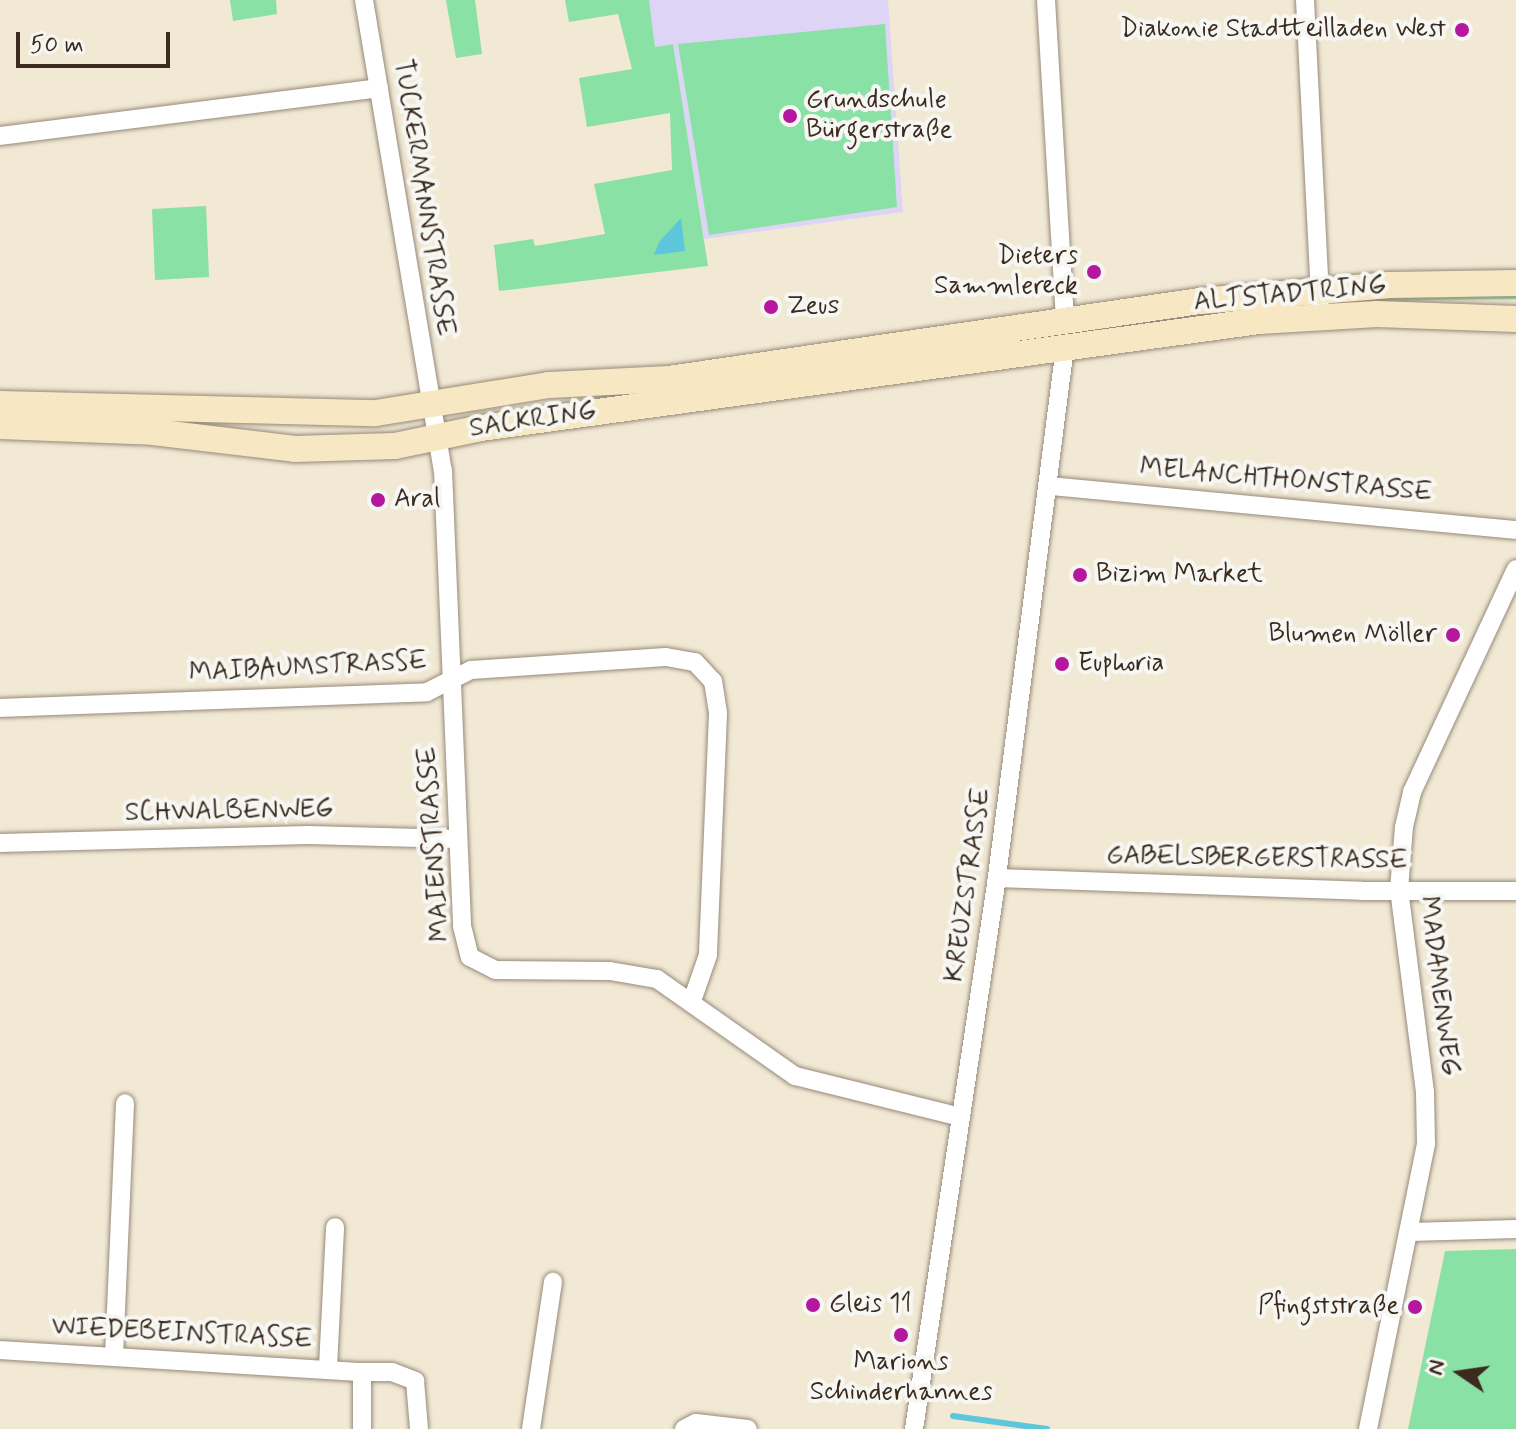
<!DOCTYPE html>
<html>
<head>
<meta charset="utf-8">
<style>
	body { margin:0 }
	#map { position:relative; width:1516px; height:1429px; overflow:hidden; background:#f2e9d5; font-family:Mynerve,sans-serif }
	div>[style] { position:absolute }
	.built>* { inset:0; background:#ded5f6 }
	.green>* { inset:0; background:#89e1a5 }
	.water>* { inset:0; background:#5ec6db }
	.stream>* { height:6px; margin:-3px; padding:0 3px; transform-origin:3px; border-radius:3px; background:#5ec6db }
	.roads { filter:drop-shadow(0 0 2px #968a7a) drop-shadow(0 0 2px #968a7a) }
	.street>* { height:18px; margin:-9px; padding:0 9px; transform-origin:9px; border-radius:9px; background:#fff }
	.secondary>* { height:26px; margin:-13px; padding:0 13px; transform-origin:13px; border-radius:13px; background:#f7e8c3 }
	.dots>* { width:22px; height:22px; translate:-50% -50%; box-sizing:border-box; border:4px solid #f6f6f2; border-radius:50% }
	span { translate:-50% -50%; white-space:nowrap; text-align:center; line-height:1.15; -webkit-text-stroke:8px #f6f6f2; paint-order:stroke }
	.poi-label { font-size:26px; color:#3b2a1e }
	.right { translate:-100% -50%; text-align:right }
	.left { translate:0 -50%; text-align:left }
	.street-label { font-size:26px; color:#3b2a1e }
	.north { position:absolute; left:1420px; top:1333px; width:80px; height:80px; -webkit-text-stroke:6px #f6f6f2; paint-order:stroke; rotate:283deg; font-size:22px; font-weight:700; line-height:32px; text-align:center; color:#3b2a1e }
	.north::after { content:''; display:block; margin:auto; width:28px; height:36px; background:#3b2a1e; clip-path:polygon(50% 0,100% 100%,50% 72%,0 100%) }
	.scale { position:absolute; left:16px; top:32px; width:154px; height:36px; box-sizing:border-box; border:4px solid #3b2a1e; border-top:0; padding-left:10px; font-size:24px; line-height:28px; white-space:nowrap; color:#3b2a1e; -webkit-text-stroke:6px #f6f6f2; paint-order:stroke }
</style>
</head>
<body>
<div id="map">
	<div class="built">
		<i style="clip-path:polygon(649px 0,888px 0,903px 212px,704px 239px,673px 44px,655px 47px)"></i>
	</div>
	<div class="green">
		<i style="clip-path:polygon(230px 0,276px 0,277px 14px,233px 21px)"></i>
		<i style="clip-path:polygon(446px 0,475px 0,482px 54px,456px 58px)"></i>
		<i style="clip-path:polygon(565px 0,649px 0,655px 47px,673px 44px,708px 266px,499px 291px,494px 245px,533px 239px,535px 246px,605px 234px,594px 184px,672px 170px,670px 113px,587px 127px,579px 78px,632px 69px,618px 14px,569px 22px)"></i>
		<i style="clip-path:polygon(885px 24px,897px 207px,709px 235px,678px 44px)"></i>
		<i style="clip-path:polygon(206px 206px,209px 277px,155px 280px,152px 209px)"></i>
		<i style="clip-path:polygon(1516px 293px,1516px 299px,1342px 301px,1344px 298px)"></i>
		<i style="clip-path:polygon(1516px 1249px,1516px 1429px,1408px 1429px,1445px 1251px)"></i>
	</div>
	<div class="water">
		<i style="clip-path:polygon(681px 218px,685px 251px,654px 255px,659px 242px)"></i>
	</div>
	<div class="stream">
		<i style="left:953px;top:1416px;width:95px;rotate:7.9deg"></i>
	</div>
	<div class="roads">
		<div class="street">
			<i style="left:364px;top:0;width:477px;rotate:80.5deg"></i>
			<i style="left:443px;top:470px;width:456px;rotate:87.6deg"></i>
			<i style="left:462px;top:926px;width:32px;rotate:76deg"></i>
			<i style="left:470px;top:957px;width:28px;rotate:27deg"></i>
			<i style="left:495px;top:970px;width:115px;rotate:0.5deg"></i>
			<i style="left:610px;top:971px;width:48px;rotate:9.7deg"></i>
			<i style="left:657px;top:979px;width:169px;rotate:35.1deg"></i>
			<i style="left:795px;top:1076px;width:171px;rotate:13.9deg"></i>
			<i style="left:1046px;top:0;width:323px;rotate:86.6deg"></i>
			<i style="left:1305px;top:0;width:301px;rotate:87.1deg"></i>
			<i style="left:0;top:136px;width:382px;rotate:-7.2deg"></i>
			<i style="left:1050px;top:486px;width:468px;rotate:5.4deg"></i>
			<i style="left:0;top:708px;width:427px;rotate:-2.1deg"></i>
			<i style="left:427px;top:692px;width:49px;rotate:-26.6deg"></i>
			<i style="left:471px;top:670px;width:195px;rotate:-3.8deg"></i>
			<i style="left:666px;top:657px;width:29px;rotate:10deg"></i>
			<i style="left:695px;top:662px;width:26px;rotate:47deg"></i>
			<i style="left:713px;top:681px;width:33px;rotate:81deg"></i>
			<i style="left:718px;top:714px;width:241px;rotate:92.4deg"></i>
			<i style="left:708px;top:955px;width:49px;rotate:109.2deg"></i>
			<i style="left:0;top:843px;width:308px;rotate:-1.5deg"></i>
			<i style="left:308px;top:835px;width:150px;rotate:1.5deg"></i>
			<i style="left:997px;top:878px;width:365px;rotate:2deg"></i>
			<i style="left:1362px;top:891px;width:154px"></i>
			<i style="left:1410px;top:1232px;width:106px;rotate:-1.6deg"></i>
			<i style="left:0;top:1350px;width:363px;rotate:3.5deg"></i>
			<i style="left:114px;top:1356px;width:253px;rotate:-87.5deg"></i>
			<i style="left:328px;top:1367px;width:140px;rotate:-87.1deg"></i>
			<i style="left:362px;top:1429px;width:57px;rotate:-90deg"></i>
			<i style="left:362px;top:1372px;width:30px"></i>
			<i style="left:392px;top:1372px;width:25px;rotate:21deg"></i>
			<i style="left:415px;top:1381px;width:48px;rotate:85.2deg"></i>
			<i style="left:531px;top:1429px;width:149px;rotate:-81.5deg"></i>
			<i style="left:684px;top:1429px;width:13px;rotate:-27deg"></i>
			<i style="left:696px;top:1423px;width:52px;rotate:6.6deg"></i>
			<i style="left:914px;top:1429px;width:551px;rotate:-81.44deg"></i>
			<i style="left:996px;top:884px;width:541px;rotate:-82.68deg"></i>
			<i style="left:1368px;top:1429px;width:291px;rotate:-78.5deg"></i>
			<i style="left:1426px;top:1144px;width:52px;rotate:-91.1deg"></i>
			<i style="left:1425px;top:1092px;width:204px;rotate:-97.3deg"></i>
			<i style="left:1399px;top:890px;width:63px;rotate:-85.5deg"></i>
			<i style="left:1404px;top:827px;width:36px;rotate:-77deg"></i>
			<i style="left:1412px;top:792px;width:246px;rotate:-65deg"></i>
		</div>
		<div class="secondary">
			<i style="left:0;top:404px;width:376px;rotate:1.4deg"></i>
			<i style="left:376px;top:413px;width:175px;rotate:-9.2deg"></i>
			<i style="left:549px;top:385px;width:120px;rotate:-2.9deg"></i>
			<i style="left:669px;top:379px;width:537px;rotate:-8.36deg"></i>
			<i style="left:1200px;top:301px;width:191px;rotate:-4.8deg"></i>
			<i style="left:1390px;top:285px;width:126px;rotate:-0.9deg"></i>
			<i style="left:0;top:426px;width:153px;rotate:2.2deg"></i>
			<i style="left:153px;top:432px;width:143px;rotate:6.8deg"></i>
			<i style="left:295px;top:449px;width:100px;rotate:-1.7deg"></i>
			<i style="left:395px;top:446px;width:88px;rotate:-11.8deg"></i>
			<i style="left:481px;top:428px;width:785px;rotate:-7.83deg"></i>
			<i style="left:1259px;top:321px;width:118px;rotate:-3.4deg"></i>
			<i style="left:1377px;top:314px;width:139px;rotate:2.1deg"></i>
		</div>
	</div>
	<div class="dots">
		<i style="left:1462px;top:30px;background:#b5179e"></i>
		<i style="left:790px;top:116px;background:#b5179e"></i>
		<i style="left:1094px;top:272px;background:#b5179e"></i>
		<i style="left:771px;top:307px;background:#b5179e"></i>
		<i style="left:378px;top:500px;background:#b5179e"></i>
		<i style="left:1080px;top:575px;background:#b5179e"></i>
		<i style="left:1453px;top:635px;background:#b5179e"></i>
		<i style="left:1062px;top:664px;background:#b5179e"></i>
		<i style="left:813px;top:1305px;background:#b5179e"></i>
		<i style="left:1415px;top:1307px;background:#b5179e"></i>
		<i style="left:901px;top:1335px;background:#b5179e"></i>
	</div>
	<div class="poi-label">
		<span class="right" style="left:1446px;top:30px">Diakonie Stadtteilladen West</span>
		<span class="left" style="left:806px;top:116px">Grundschule<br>Bürgerstraße</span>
		<span class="right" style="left:1078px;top:272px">Dieters<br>Sammlereck</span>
		<span class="left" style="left:787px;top:307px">Zeus</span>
		<span class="left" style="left:394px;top:500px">Aral</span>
		<span class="left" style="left:1096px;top:575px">Bizim Market</span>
		<span class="right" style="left:1437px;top:635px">Blumen Möller</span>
		<span class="left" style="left:1078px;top:664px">Euphoria</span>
		<span class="left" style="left:829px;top:1305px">Gleis 11</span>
		<span class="right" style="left:1399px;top:1307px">Pfingststraße</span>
		<span style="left:901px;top:1378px">Marions<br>Schinderhannes</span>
	</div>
	<div class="street-label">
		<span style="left:423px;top:198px;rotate:81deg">TUCKERMANNSTRASSE</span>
		<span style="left:1290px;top:295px;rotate:-5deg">ALTSTADTRING</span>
		<span style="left:533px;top:421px;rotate:-8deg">SACKRING</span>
		<span style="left:1286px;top:481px;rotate:5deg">MELANCHTHONSTRASSE</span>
		<span style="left:308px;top:668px;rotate:-3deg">MAIBAUMSTRASSE</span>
		<span style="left:229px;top:812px;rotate:-1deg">SCHWALBENWEG</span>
		<span style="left:435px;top:844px;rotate:-94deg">MAIENSTRASSE</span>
		<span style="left:1257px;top:859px;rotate:1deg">GABELSBERGERSTRASSE</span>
		<span style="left:969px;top:885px;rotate:-82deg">KREUZSTRASSE</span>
		<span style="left:1438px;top:986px;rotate:83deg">MADAMENWEG</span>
		<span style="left:182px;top:1334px;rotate:3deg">WIEDEBEINSTRASSE</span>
	</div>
	<div class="north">N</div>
	<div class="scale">50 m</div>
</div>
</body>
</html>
